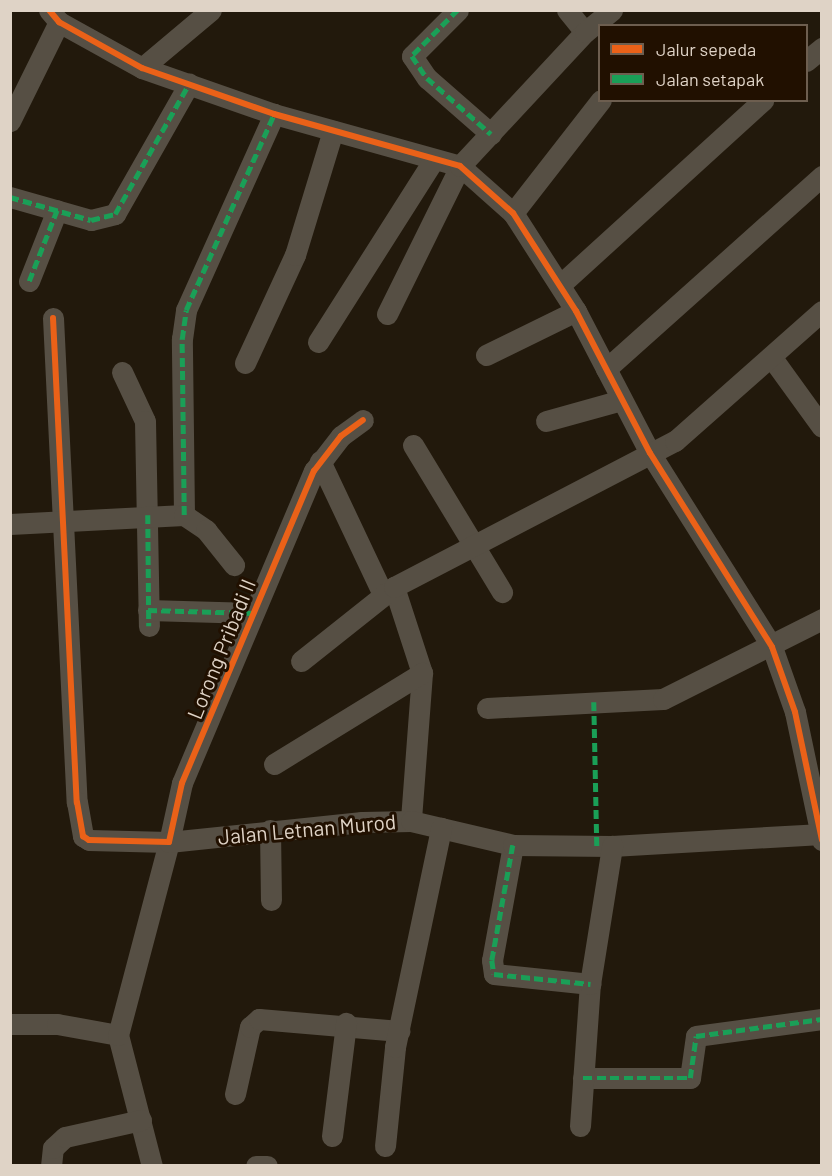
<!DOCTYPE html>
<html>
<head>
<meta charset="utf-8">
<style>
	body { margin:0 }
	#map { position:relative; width:832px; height:1176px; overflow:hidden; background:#22190c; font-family:Barlow,sans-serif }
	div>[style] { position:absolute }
	.minor>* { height:21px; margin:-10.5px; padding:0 10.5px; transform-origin:10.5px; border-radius:10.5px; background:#564f44 }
	.quiet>* { height:4.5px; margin-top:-2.25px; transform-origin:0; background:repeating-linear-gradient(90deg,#1a9f57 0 9px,transparent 0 13.5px) }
	.cycleway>* { height:6px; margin:-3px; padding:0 3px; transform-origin:3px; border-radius:3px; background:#ea6118 }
	span { translate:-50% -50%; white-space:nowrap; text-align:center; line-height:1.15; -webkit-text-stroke:6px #211000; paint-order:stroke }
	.street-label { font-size:21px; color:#dfd3c6 }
	.frame { position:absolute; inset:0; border:12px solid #dfd3c6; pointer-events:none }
	.legend { position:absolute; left:598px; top:24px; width:210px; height:78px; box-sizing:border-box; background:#211000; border:2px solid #6d5e4f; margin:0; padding:8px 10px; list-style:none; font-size:18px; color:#dfd3c6 }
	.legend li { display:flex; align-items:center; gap:12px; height:30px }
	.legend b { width:30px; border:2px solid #6d5e4f }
</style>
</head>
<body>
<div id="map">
	<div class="minor">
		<i style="left:49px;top:10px;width:16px;rotate:50deg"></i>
		<i style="left:59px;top:22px;width:95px;rotate:29deg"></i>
		<i style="left:142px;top:68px;width:140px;rotate:19.2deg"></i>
		<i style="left:274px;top:114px;width:193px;rotate:15.6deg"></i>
		<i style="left:460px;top:166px;width:71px;rotate:41.6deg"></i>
		<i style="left:513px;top:213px;width:117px;rotate:57.3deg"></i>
		<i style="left:576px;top:311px;width:160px;rotate:62.5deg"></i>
		<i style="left:650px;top:453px;width:229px;rotate:57.8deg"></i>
		<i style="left:772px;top:647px;width:69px;rotate:70.5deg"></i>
		<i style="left:795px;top:712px;width:131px;rotate:78.1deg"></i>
		<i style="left:458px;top:10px;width:65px;rotate:135deg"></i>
		<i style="left:412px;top:56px;width:27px;rotate:56deg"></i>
		<i style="left:427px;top:78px;width:85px;rotate:41.2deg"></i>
		<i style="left:567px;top:10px;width:28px;rotate:51deg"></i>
		<i style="left:806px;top:61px;width:21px;rotate:-39deg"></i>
		<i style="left:142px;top:68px;width:90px;rotate:-40deg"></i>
		<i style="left:10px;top:121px;width:110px;rotate:-63.7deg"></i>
		<i style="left:10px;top:197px;width:84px;rotate:15.9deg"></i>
		<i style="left:91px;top:220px;width:25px;rotate:-14deg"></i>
		<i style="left:115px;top:214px;width:150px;rotate:-60.4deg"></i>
		<i style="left:513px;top:213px;width:143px;rotate:-52.1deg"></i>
		<i style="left:29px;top:281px;width:76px;rotate:-68.5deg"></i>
		<i style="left:560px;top:285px;width:275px;rotate:-42.3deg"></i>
		<i style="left:387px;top:314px;width:165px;rotate:-63.7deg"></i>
		<i style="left:460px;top:166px;width:183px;rotate:-47deg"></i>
		<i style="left:585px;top:32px;width:35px;rotate:-39deg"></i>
		<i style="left:53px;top:318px;width:485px;rotate:87.2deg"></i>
		<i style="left:77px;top:802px;width:35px;rotate:80deg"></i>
		<i style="left:83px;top:836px;width:7px;rotate:34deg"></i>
		<i style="left:89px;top:840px;width:80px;rotate:1.4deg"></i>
		<i style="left:169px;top:842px;width:60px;rotate:-77.6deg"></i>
		<i style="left:182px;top:783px;width:339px;rotate:-67.1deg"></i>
		<i style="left:314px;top:471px;width:44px;rotate:-52.4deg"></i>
		<i style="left:341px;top:436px;width:27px;rotate:-36deg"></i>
		<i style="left:318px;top:342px;width:214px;rotate:-57.6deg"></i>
		<i style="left:486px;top:355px;width:100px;rotate:-26.1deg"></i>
		<i style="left:772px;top:358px;width:85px;rotate:54.1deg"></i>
		<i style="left:245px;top:363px;width:119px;rotate:-65.2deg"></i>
		<i style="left:295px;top:255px;width:130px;rotate:-73deg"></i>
		<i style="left:606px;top:369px;width:290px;rotate:-41.8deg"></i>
		<i style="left:122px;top:372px;width:54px;rotate:64.9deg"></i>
		<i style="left:145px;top:421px;width:205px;rotate:88.9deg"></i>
		<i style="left:546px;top:421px;width:78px;rotate:-15.6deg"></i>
		<i style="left:413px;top:445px;width:172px;rotate:58.8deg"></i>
		<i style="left:320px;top:461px;width:147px;rotate:64.7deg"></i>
		<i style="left:184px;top:515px;width:176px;rotate:-90.7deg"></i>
		<i style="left:182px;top:339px;width:29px;rotate:-82deg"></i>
		<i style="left:186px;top:310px;width:215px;rotate:-65.8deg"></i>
		<i style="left:10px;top:524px;width:174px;rotate:-3deg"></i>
		<i style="left:184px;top:515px;width:27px;rotate:34deg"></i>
		<i style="left:206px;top:530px;width:45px;rotate:51.3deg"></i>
		<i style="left:394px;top:587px;width:90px;rotate:72deg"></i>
		<i style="left:422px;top:673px;width:148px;rotate:94.3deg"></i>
		<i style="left:148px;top:610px;width:105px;rotate:1.6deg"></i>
		<i style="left:301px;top:661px;width:119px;rotate:-38.5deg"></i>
		<i style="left:394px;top:587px;width:317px;rotate:-27.5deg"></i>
		<i style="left:675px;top:441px;width:196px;rotate:-41.5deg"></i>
		<i style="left:487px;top:708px;width:176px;rotate:-2.9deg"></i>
		<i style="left:663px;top:699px;width:178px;rotate:-26.7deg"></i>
		<i style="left:274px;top:764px;width:174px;rotate:-31.6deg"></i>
		<i style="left:270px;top:830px;width:70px;rotate:89.2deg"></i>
		<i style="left:513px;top:845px;width:117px;rotate:100.3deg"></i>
		<i style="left:492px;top:960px;width:14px;rotate:82deg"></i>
		<i style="left:494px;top:974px;width:97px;rotate:5.9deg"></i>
		<i style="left:10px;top:1024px;width:47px"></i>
		<i style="left:57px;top:1024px;width:62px;rotate:10.2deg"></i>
		<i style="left:118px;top:1035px;width:135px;rotate:75.5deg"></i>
		<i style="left:118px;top:1035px;width:200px;rotate:-75.2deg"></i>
		<i style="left:169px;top:842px;width:194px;rotate:-5.9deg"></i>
		<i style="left:362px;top:822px;width:49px;rotate:-1.2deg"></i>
		<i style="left:411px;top:821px;width:105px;rotate:13.2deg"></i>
		<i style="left:513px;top:845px;width:99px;rotate:0.6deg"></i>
		<i style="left:612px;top:846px;width:210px;rotate:-3.3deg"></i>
		<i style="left:583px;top:1078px;width:107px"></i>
		<i style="left:690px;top:1078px;width:42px;rotate:-81.9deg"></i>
		<i style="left:696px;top:1036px;width:127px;rotate:-7.7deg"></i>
		<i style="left:235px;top:1094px;width:69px;rotate:-77.4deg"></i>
		<i style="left:250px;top:1027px;width:12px;rotate:-42deg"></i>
		<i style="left:259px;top:1019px;width:141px;rotate:4.9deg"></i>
		<i style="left:580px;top:1126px;width:142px;rotate:-86deg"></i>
		<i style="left:590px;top:984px;width:140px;rotate:-80.9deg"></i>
		<i style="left:332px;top:1136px;width:114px;rotate:-82.9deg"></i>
		<i style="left:385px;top:1146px;width:100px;rotate:-84.2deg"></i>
		<i style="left:395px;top:1047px;width:224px;rotate:-78.1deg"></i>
		<i style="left:51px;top:1166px;width:18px;rotate:-84deg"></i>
		<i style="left:53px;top:1148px;width:16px;rotate:-43deg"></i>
		<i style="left:65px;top:1137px;width:78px;rotate:-12.6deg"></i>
		<i style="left:256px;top:1166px;width:11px"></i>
	</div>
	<div class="quiet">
		<i style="left:458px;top:10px;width:65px;rotate:135deg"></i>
		<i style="left:412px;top:56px;width:27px;rotate:56deg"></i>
		<i style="left:427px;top:78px;width:85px;rotate:41.2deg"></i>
		<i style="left:10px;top:197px;width:84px;rotate:15.9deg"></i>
		<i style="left:91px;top:220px;width:25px;rotate:-14deg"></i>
		<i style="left:115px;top:214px;width:150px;rotate:-60.4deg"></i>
		<i style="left:29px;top:281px;width:76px;rotate:-68.5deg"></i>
		<i style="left:148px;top:515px;width:111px;rotate:89.5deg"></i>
		<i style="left:184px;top:515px;width:176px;rotate:-90.7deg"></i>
		<i style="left:182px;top:339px;width:29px;rotate:-82deg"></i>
		<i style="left:186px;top:310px;width:215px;rotate:-65.8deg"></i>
		<i style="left:148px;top:610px;width:105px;rotate:1.6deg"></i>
		<i style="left:594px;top:702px;width:144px;rotate:88.8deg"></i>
		<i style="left:513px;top:845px;width:117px;rotate:100.3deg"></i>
		<i style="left:492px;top:960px;width:14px;rotate:82deg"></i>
		<i style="left:494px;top:974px;width:97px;rotate:5.9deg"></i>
		<i style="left:583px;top:1078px;width:107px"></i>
		<i style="left:690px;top:1078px;width:42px;rotate:-81.9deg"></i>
		<i style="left:696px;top:1036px;width:127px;rotate:-7.7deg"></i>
		<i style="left:256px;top:1166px;width:11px"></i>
	</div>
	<div class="cycleway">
		<i style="left:49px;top:10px;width:16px;rotate:50deg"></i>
		<i style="left:59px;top:22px;width:95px;rotate:29deg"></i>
		<i style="left:142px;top:68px;width:140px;rotate:19.2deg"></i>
		<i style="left:274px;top:114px;width:193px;rotate:15.6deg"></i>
		<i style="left:460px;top:166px;width:71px;rotate:41.6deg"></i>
		<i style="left:513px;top:213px;width:117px;rotate:57.3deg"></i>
		<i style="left:576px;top:311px;width:160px;rotate:62.5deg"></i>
		<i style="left:650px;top:453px;width:229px;rotate:57.8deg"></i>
		<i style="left:772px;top:647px;width:69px;rotate:70.5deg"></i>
		<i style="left:795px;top:712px;width:131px;rotate:78.1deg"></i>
		<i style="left:53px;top:318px;width:485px;rotate:87.2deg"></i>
		<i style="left:77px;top:802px;width:35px;rotate:80deg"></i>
		<i style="left:83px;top:836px;width:7px;rotate:34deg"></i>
		<i style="left:89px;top:840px;width:80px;rotate:1.4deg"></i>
		<i style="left:169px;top:842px;width:60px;rotate:-77.6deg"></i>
		<i style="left:182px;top:783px;width:339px;rotate:-67.1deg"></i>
		<i style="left:314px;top:471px;width:44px;rotate:-52.4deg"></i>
		<i style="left:341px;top:436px;width:27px;rotate:-36deg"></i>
	</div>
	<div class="street-label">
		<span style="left:221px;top:649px;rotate:-68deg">Lorong Pribadi II</span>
		<span style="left:307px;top:829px;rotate:-5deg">Jalan Letnan Murod</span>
	</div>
	<div class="frame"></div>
	<ul class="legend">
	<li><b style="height:8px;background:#ea6118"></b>Jalur sepeda</li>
	<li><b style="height:8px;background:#1a9f57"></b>Jalan setapak</li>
	</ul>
</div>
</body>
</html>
